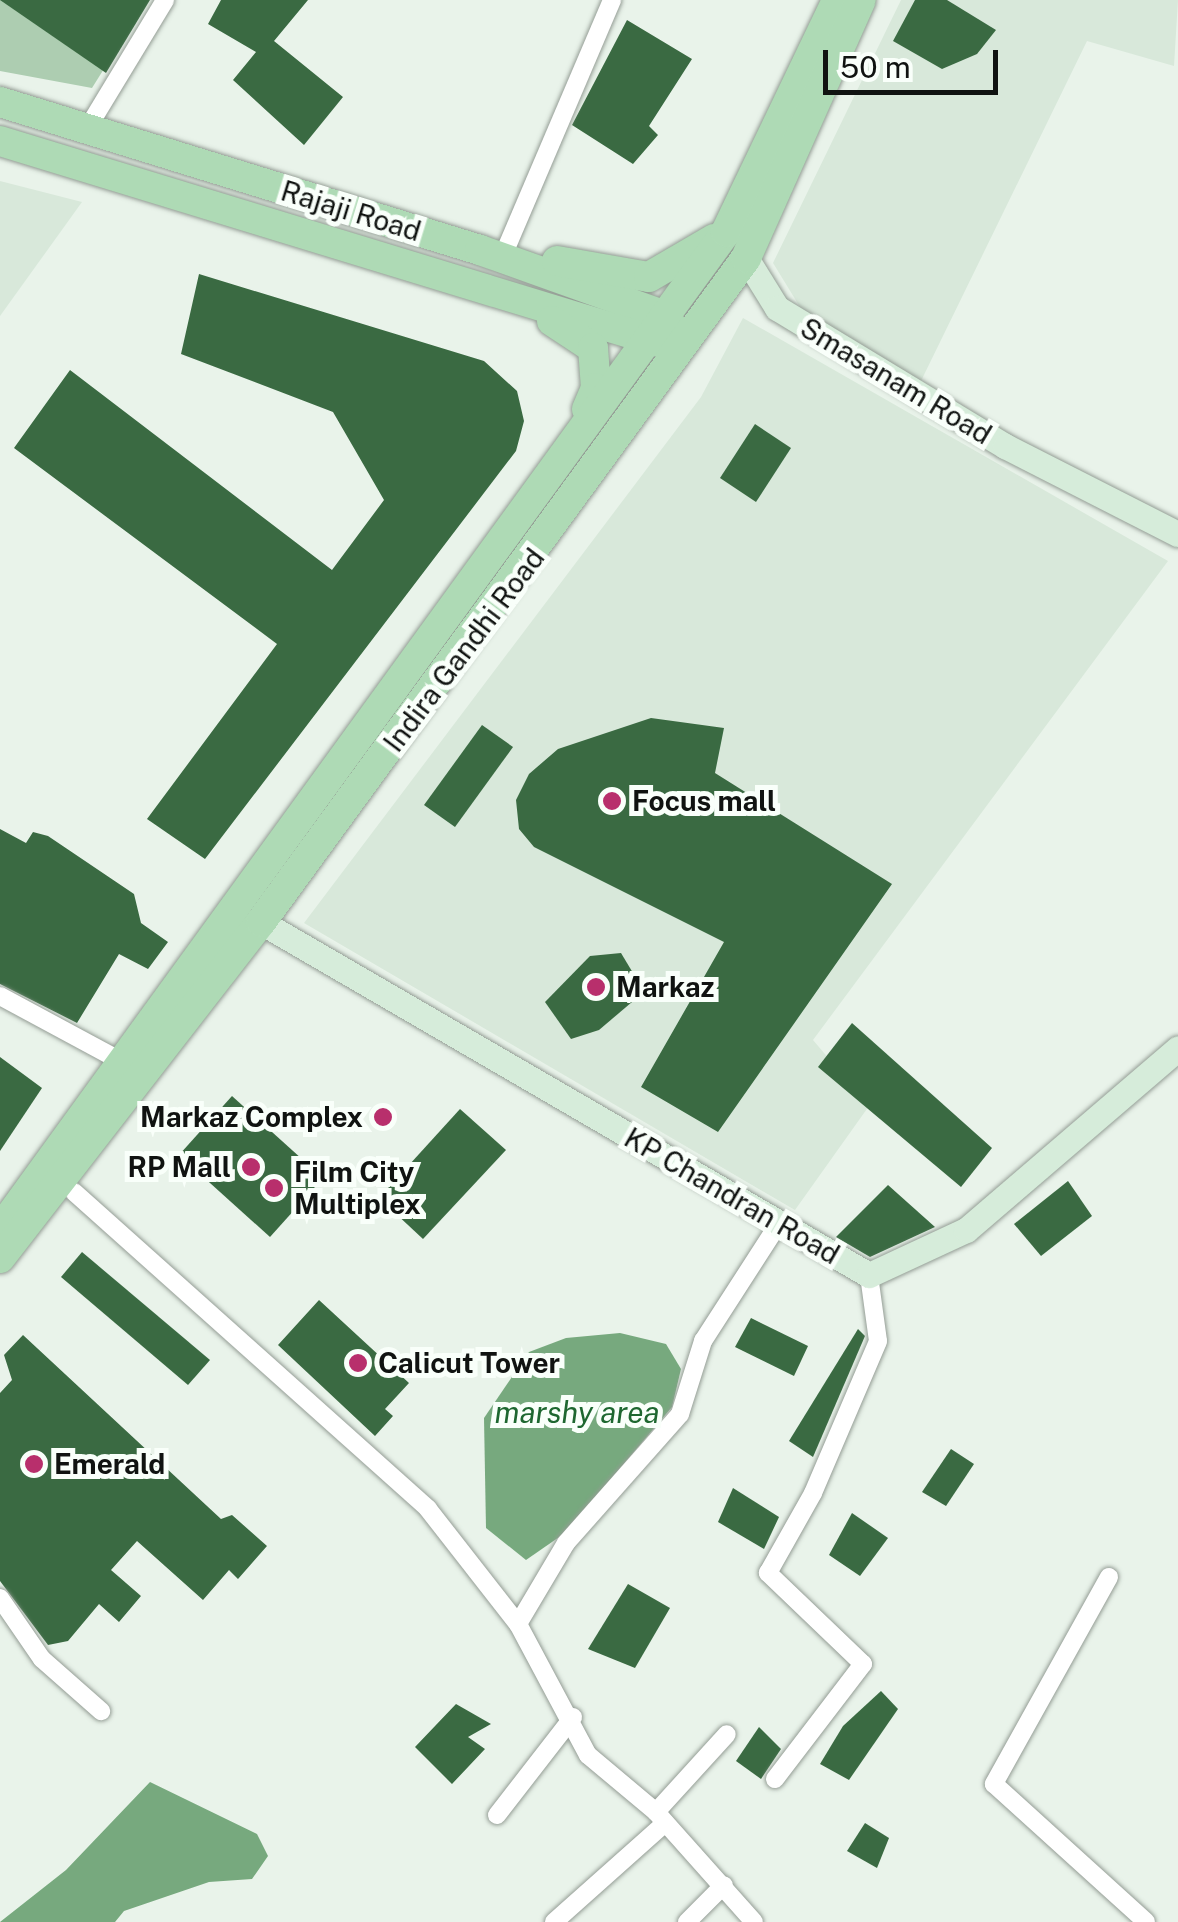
<!DOCTYPE html>
<html>
<head>
<meta charset="utf-8">
<style>
	body { margin:0 }
	#map { position:relative; width:1178px; height:1922px; overflow:hidden; background:#e9f3ea; font-family:"Public Sans",sans-serif }
	div>[style] { position:absolute }
	.built>* { inset:0; background:#d8e8da }
	.green>* { inset:0; background:#adcdb1 }
	.water>* { inset:0; background:#77a97e }
	.building>* { inset:0; background:#3a6a42 }
	.roads { filter:drop-shadow(0 0 2px #949d95) drop-shadow(0 0 2px #949d95) }
	.street>* { height:18px; margin:-9px; padding:0 9px; transform-origin:9px; border-radius:9px; background:#fff }
	.secondary>* { height:25px; margin:-12.5px; padding:0 12.5px; transform-origin:12.5px; border-radius:12.5px; background:#d6ecda }
	.primary>* { height:30px; margin:-15px; padding:0 15px; transform-origin:15px; border-radius:15px; background:#aedab5 }
	.dots>* { width:28px; height:28px; translate:-50% -50%; box-sizing:border-box; border:5px solid #f9fffa; border-radius:50% }
	span { translate:-50% -50%; white-space:nowrap; text-align:center; line-height:1.15; -webkit-text-stroke:10px #f9fffa; paint-order:stroke }
	.street-label { font-size:28px; color:#101311 }
	.poi-label { font-size:28px; color:#101311; font-weight:700 }
	.left { translate:0 -50%; text-align:left }
	.right { translate:-100% -50%; text-align:right }
	.water-label { font-size:30px; color:#1e6730; font-style:italic }
	.scale { position:absolute; left:823px; top:50px; width:175px; height:45px; box-sizing:border-box; border:5px solid #101311; border-top:0; padding-left:12px; font-size:30px; line-height:35px; white-space:nowrap; color:#101311; -webkit-text-stroke:8px #f9fffa; paint-order:stroke }
</style>
</head>
<body>
<div id="map">
	<div class="built">
		<i style="clip-path:polygon(901px 0,1178px 0,1174px 66px,1087px 41px,921px 381px,803px 312px,773px 263px)"></i>
		<i style="clip-path:polygon(0 181px,82px 202px,0 316px)"></i>
		<i style="clip-path:polygon(743px 318px,1168px 561px,813px 1040px,869px 1106px,795px 1210px,304px 923px,701px 397px)"></i>
	</div>
	<div class="green">
		<i style="clip-path:polygon(0 0,147px 0,92px 88px,0 71px)"></i>
	</div>
	<div class="water">
		<i style="clip-path:polygon(620px 1333px,666px 1344px,681px 1369px,672px 1407px,565px 1533px,526px 1560px,486px 1528px,484px 1418px,529px 1352px,566px 1338px)"></i>
		<i style="clip-path:polygon(150px 1782px,257px 1834px,268px 1856px,252px 1879px,209px 1882px,124px 1911px,115px 1922px,0 1922px,66px 1870px)"></i>
	</div>
	<div class="building">
		<i style="clip-path:polygon(0 0,150px 0,106px 73px)"></i>
		<i style="clip-path:polygon(221px 0,308px 0,274px 41px,343px 97px,304px 145px,233px 80px,256px 52px,208px 24px)"></i>
		<i style="clip-path:polygon(915px 0,947px 0,996px 30px,977px 54px,942px 69px,893px 41px)"></i>
		<i style="clip-path:polygon(627px 20px,692px 59px,649px 126px,658px 135px,633px 164px,572px 125px)"></i>
		<i style="clip-path:polygon(199px 274px,484px 361px,517px 391px,524px 421px,516px 451px,205px 859px,147px 819px,277px 644px,14px 448px,70px 370px,332px 570px,384px 500px,333px 412px,181px 354px)"></i>
		<i style="clip-path:polygon(755px 424px,791px 448px,756px 502px,720px 478px)"></i>
		<i style="clip-path:polygon(651px 718px,724px 728px,715px 773px,892px 884px,718px 1132px,641px 1087px,724px 942px,534px 847px,519px 829px,516px 800px,529px 774px,558px 749px)"></i>
		<i style="clip-path:polygon(482px 725px,513px 747px,455px 827px,424px 805px)"></i>
		<i style="clip-path:polygon(0 829px,26px 843px,33px 832px,48px 836px,134px 894px,141px 923px,168px 942px,148px 969px,119px 954px,77px 1023px,0 984px)"></i>
		<i style="clip-path:polygon(621px 953px,633px 973px,632px 1002px,599px 1030px,571px 1039px,545px 1002px,590px 956px)"></i>
		<i style="clip-path:polygon(852px 1023px,992px 1148px,961px 1187px,818px 1067px)"></i>
		<i style="clip-path:polygon(0 1057px,42px 1088px,0 1151px)"></i>
		<i style="clip-path:polygon(232px 1096px,323px 1178px,270px 1237px,179px 1155px)"></i>
		<i style="clip-path:polygon(460px 1109px,506px 1150px,423px 1239px,379px 1198px)"></i>
		<i style="clip-path:polygon(1068px 1181px,1092px 1216px,1041px 1256px,1014px 1224px)"></i>
		<i style="clip-path:polygon(888px 1185px,935px 1227px,870px 1257px,836px 1237px)"></i>
		<i style="clip-path:polygon(82px 1252px,210px 1360px,188px 1385px,61px 1277px)"></i>
		<i style="clip-path:polygon(319px 1300px,409px 1383px,385px 1409px,393px 1416px,375px 1436px,278px 1345px)"></i>
		<i style="clip-path:polygon(751px 1318px,808px 1346px,794px 1376px,735px 1347px)"></i>
		<i style="clip-path:polygon(858px 1329px,865px 1336px,813px 1457px,789px 1441px)"></i>
		<i style="clip-path:polygon(23px 1335px,221px 1519px,232px 1515px,267px 1546px,238px 1579px,229px 1570px,203px 1600px,137px 1541px,111px 1570px,141px 1596px,119px 1622px,99px 1604px,68px 1641px,48px 1645px,0 1581px,0 1393px,12px 1380px,4px 1355px)"></i>
		<i style="clip-path:polygon(951px 1449px,974px 1464px,946px 1506px,922px 1492px)"></i>
		<i style="clip-path:polygon(733px 1488px,779px 1517px,764px 1549px,718px 1522px)"></i>
		<i style="clip-path:polygon(852px 1513px,888px 1538px,860px 1576px,829px 1555px)"></i>
		<i style="clip-path:polygon(628px 1584px,670px 1608px,635px 1668px,588px 1649px)"></i>
		<i style="clip-path:polygon(881px 1691px,898px 1709px,849px 1780px,820px 1764px,843px 1726px)"></i>
		<i style="clip-path:polygon(456px 1704px,491px 1724px,468px 1737px,485px 1749px,452px 1784px,415px 1747px)"></i>
		<i style="clip-path:polygon(759px 1727px,781px 1749px,761px 1779px,736px 1761px)"></i>
		<i style="clip-path:polygon(865px 1823px,889px 1838px,877px 1868px,847px 1851px)"></i>
	</div>
	<div class="roads">
		<div class="street">
			<i style="left:90px;top:124px;width:145px;rotate:-58.8deg"></i>
			<i style="left:505px;top:251px;width:273px;rotate:-66.9deg"></i>
			<i style="left:0;top:996px;width:135px;rotate:28.3deg"></i>
			<i style="left:74px;top:1192px;width:475px;rotate:41.8deg"></i>
			<i style="left:428px;top:1509px;width:146px;rotate:52deg"></i>
			<i style="left:518px;top:1624px;width:149px;rotate:61.9deg"></i>
			<i style="left:588px;top:1755px;width:89px;rotate:40deg"></i>
			<i style="left:656px;top:1812px;width:147px;rotate:48.3deg"></i>
			<i style="left:1109px;top:1577px;width:237px;rotate:119.1deg"></i>
			<i style="left:994px;top:1784px;width:205px;rotate:42.2deg"></i>
			<i style="left:0;top:1598px;width:74px;rotate:55.5deg"></i>
			<i style="left:42px;top:1659px;width:79px;rotate:41.4deg"></i>
			<i style="left:518px;top:1624px;width:94px;rotate:-59.3deg"></i>
			<i style="left:566px;top:1543px;width:172px;rotate:-48.5deg"></i>
			<i style="left:680px;top:1414px;width:77px;rotate:-72.5deg"></i>
			<i style="left:703px;top:1341px;width:137px;rotate:-57.2deg"></i>
			<i style="left:775px;top:1779px;width:145px;rotate:-52.6deg"></i>
			<i style="left:863px;top:1664px;width:132px;rotate:-136.2deg"></i>
			<i style="left:768px;top:1573px;width:92px;rotate:-60.6deg"></i>
			<i style="left:813px;top:1493px;width:165px;rotate:-66.8deg"></i>
			<i style="left:878px;top:1341px;width:67px;rotate:-97.8deg"></i>
			<i style="left:656px;top:1812px;width:105px;rotate:-47.7deg"></i>
			<i style="left:497px;top:1815px;width:124px;rotate:-52.2deg"></i>
			<i style="left:554px;top:1922px;width:149px;rotate:-41.7deg"></i>
			<i style="left:687px;top:1922px;width:52px;rotate:-45deg"></i>
		</div>
		<div class="secondary">
			<i style="left:746px;top:258px;width:59px;rotate:58.2deg"></i>
			<i style="left:777px;top:308px;width:267px;rotate:31.2deg"></i>
			<i style="left:1005px;top:446px;width:194px;rotate:27deg"></i>
			<i style="left:261px;top:922px;width:703px;rotate:30.14deg"></i>
			<i style="left:869px;top:1275px;width:107px;rotate:-24.9deg"></i>
			<i style="left:966px;top:1230px;width:279px;rotate:-40.6deg"></i>
		</div>
		<div class="primary">
			<i style="left:0;top:102px;width:502px;rotate:17.14deg"></i>
			<i style="left:480px;top:250px;width:196px;rotate:19.6deg"></i>
			<i style="left:665px;top:316px;width:18px;rotate:56deg"></i>
			<i style="left:0;top:141px;width:692px;rotate:16.97deg"></i>
			<i style="left:557px;top:261px;width:93px;rotate:9.9deg"></i>
			<i style="left:649px;top:277px;width:75px;rotate:-30.3deg"></i>
			<i style="left:552px;top:321px;width:49px;rotate:33.4deg"></i>
			<i style="left:593px;top:348px;width:40px;rotate:85.7deg"></i>
			<i style="left:596px;top:388px;width:23px;rotate:113deg"></i>
			<i style="left:2px;top:1227px;width:1231px;rotate:-53.96deg"></i>
			<i style="left:726px;top:232px;width:257px;rotate:-64.4deg"></i>
			<i style="left:0;top:1258px;width:425px;rotate:-52.2deg"></i>
			<i style="left:261px;top:922px;width:822px;rotate:-53.85deg"></i>
			<i style="left:746px;top:258px;width:282px;rotate:-66deg"></i>
		</div>
	</div>
	<div class="dots">
		<i style="left:612px;top:801px;background:#b82f6c"></i>
		<i style="left:596px;top:987px;background:#b82f6c"></i>
		<i style="left:383px;top:1117px;background:#b82f6c"></i>
		<i style="left:251px;top:1167px;background:#b82f6c"></i>
		<i style="left:274px;top:1188px;background:#b82f6c"></i>
		<i style="left:358px;top:1363px;background:#b82f6c"></i>
		<i style="left:34px;top:1464px;background:#b82f6c"></i>
	</div>
	<div class="street-label">
		<span style="left:351px;top:211px;rotate:17deg">Rajaji Road</span>
		<span style="left:896px;top:381px;rotate:31deg">Smasanam Road</span>
		<span style="left:464px;top:650px;rotate:-53deg">Indira Gandhi Road</span>
		<span style="left:732px;top:1196px;rotate:30deg">KP Chandran Road</span>
	</div>
	<div class="poi-label">
		<span class="left" style="left:632px;top:801px">Focus mall</span>
		<span class="left" style="left:616px;top:987px">Markaz</span>
		<span class="right" style="left:363px;top:1117px">Markaz Complex</span>
		<span class="right" style="left:231px;top:1167px">RP Mall</span>
		<span class="left" style="left:294px;top:1188px">Film City<br>Multiplex</span>
		<span class="left" style="left:378px;top:1363px">Calicut Tower</span>
		<span class="left" style="left:54px;top:1464px">Emerald</span>
	</div>
	<div class="water-label">
		<span style="left:577px;top:1412px">marshy area</span>
	</div>
	<div class="scale">50 m</div>
</div>
</body>
</html>
